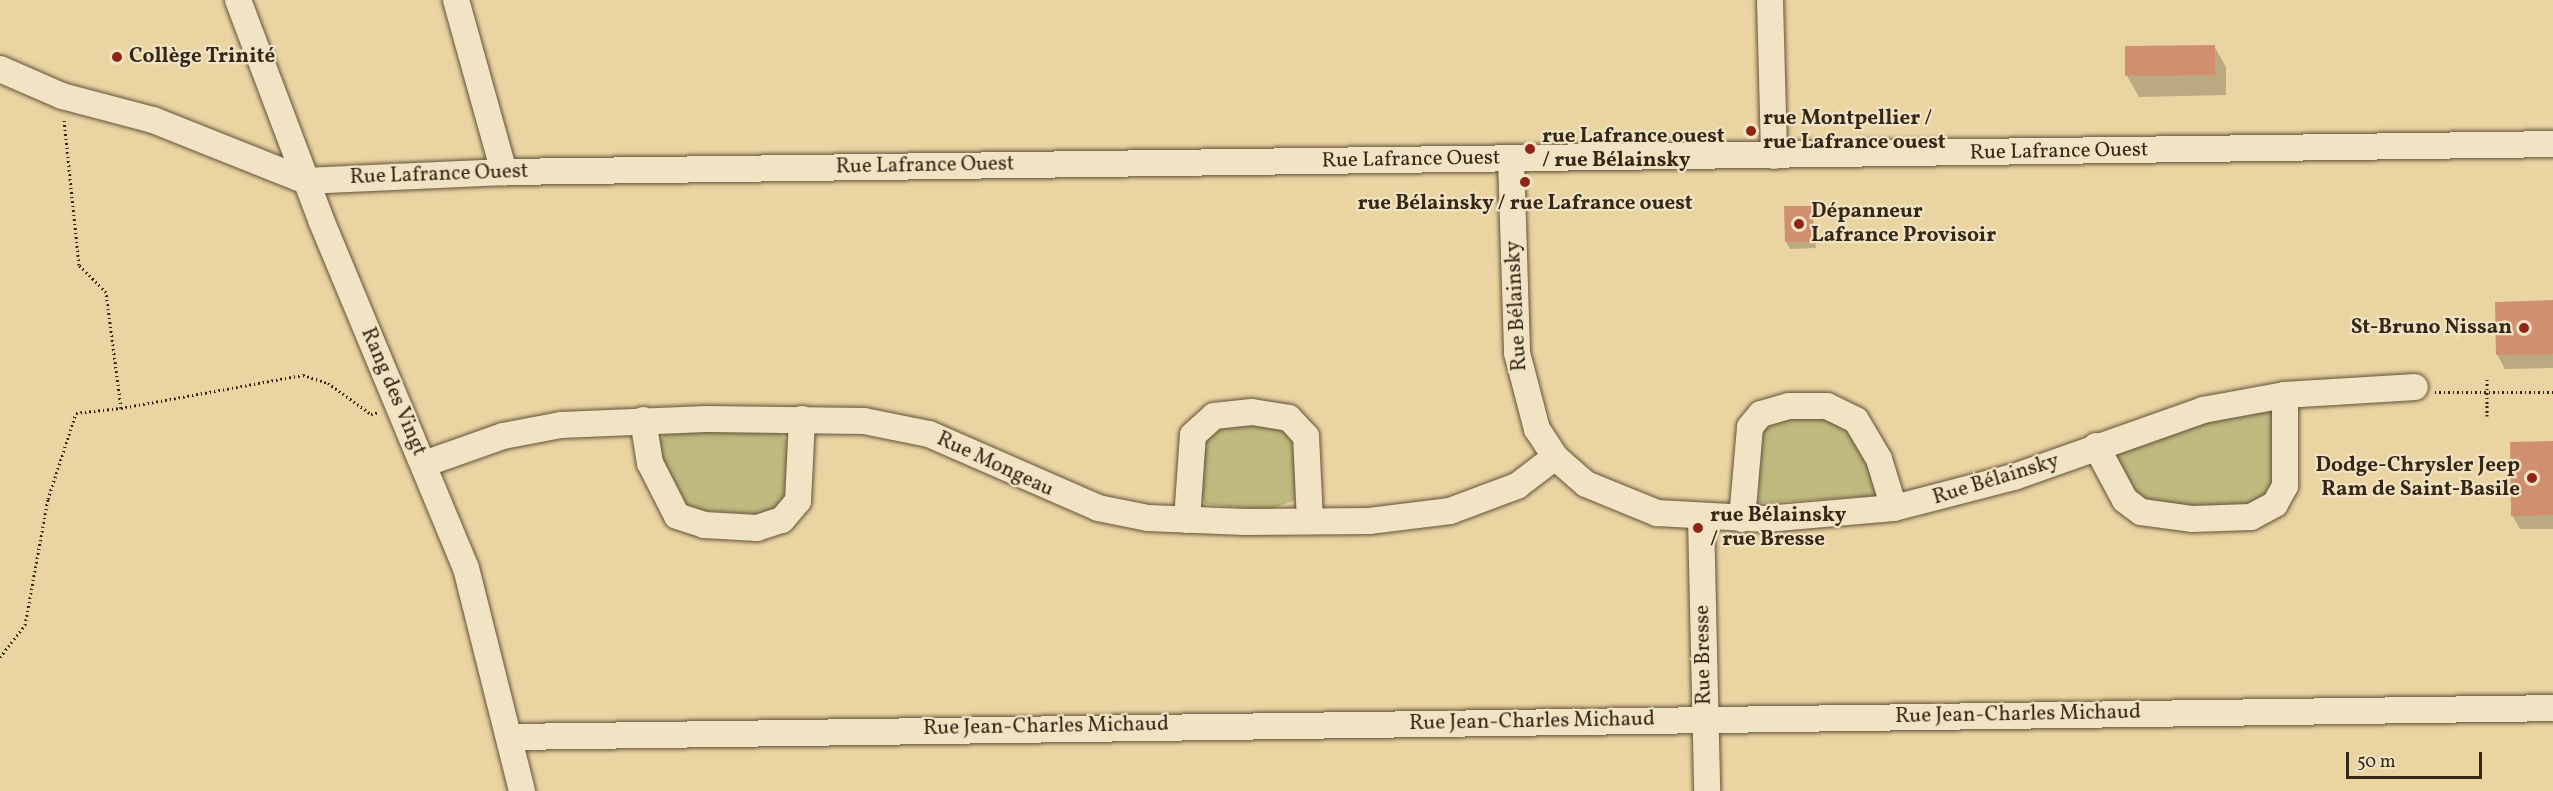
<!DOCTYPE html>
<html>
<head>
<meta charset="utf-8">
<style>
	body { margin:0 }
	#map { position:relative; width:2553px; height:791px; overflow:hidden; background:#ead4a2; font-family:Vollkorn,serif }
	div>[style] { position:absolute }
	.green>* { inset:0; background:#bfba7f }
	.shadow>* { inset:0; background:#0003 }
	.building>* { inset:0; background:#d09070 }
	.path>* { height:3px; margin-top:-1.5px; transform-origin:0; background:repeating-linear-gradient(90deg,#342716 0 1.5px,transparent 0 4.5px) }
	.roads { filter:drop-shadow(0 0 2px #625239) drop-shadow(0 0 2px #625239) }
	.minor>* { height:26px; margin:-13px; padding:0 13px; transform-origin:13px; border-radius:13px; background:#f1e3c3 }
	.dots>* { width:16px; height:16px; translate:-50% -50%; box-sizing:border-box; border:3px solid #f1e3c3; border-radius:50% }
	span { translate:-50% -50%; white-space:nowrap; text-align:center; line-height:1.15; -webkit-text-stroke:4.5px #f1e3c3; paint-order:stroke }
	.poi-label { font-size:21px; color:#342716; font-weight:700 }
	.left { translate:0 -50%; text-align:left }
	.right { translate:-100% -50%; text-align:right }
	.street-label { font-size:21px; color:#342716 }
	.scale { position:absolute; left:2346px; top:752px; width:136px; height:27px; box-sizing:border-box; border:3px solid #342716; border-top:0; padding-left:8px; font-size:18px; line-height:21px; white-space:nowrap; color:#342716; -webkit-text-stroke:4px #f1e3c3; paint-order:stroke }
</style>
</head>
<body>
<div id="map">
	<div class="green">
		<i style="clip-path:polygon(2267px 410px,2274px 414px,2273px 491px,2251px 505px,2169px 509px,2137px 497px,2115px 455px,2158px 432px)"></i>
		<i style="clip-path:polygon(1825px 415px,1842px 423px,1864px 452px,1876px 496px,1759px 503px,1759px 430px,1770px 420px)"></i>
		<i style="clip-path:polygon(1278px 424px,1296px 437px,1295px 500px,1269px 510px,1205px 504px,1199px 492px,1201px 443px,1216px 425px)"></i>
		<i style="clip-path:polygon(669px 432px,779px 432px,788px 442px,790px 495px,770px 515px,688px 510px,665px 475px,659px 440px)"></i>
	</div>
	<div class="shadow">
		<i style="clip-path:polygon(2214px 46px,2226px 67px,2226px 95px,2139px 97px,2127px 76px)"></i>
		<i style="clip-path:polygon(1812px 207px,1816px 248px,1790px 249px,1786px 242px)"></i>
		<i style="clip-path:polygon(2553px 302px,2553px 368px,2505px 369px,2497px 354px)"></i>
		<i style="clip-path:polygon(2553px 443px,2553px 529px,2520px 529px,2512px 515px)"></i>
	</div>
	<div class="building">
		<i style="clip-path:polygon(2215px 45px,2215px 75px,2125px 76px,2125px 46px)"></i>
		<i style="clip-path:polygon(1784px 206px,1813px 206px,1813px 242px,1785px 242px)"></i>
		<i style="clip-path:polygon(2553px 300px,2553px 354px,2496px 355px,2495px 302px)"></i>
		<i style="clip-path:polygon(2553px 441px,2553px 515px,2511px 516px,2510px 442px)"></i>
	</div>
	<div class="path">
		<i style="left:2487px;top:379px;width:37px;rotate:90deg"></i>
		<i style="left:2435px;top:392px;width:118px"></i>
		<i style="left:121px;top:408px;width:185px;rotate:-10.3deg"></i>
		<i style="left:303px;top:375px;width:26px;rotate:18deg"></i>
		<i style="left:328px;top:383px;width:53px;rotate:35.8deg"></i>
		<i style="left:371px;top:414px;width:9px;rotate:-13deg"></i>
		<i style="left:0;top:657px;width:41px;rotate:-52deg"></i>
		<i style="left:25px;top:625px;width:128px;rotate:-79.7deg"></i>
		<i style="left:48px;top:499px;width:90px;rotate:-72deg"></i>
		<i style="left:76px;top:413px;width:45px;rotate:-6.3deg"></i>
		<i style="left:121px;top:408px;width:117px;rotate:-97.4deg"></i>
		<i style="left:106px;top:292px;width:38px;rotate:-135deg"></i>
		<i style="left:79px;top:265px;width:147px;rotate:-95.9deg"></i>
	</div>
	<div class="roads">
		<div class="minor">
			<i style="left:238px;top:0;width:235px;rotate:69.3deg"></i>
			<i style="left:321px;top:220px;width:377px;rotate:67.4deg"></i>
			<i style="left:466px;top:568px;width:230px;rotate:75.9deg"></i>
			<i style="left:456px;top:0;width:179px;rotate:74.4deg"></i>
			<i style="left:1770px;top:0;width:156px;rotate:88.5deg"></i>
			<i style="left:0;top:69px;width:68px;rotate:23.5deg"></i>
			<i style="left:62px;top:96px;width:94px;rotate:14.8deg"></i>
			<i style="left:153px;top:120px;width:165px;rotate:21.7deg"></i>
			<i style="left:306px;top:181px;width:198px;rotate:-2.6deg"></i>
			<i style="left:504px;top:172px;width:2049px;rotate:-0.78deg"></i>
			<i style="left:1511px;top:159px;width:194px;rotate:88.2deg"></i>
			<i style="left:1517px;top:353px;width:79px;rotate:75.3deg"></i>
			<i style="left:1537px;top:429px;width:33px;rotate:57deg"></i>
			<i style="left:1555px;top:457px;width:41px;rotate:41.1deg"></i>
			<i style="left:1586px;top:484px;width:77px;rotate:22.2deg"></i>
			<i style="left:1657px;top:513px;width:109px;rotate:3.2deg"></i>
			<i style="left:1766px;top:519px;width:128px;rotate:-4.9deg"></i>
			<i style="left:1894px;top:508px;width:124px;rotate:-14.5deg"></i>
			<i style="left:2014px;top:477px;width:201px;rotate:-19.5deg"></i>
			<i style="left:2203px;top:410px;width:83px;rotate:-10.4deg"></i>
			<i style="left:2285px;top:395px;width:130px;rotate:-3.5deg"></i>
			<i style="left:643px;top:420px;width:44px;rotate:80.8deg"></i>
			<i style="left:650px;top:463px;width:59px;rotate:63deg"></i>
			<i style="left:677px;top:516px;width:28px;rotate:18deg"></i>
			<i style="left:704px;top:525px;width:53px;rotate:3.2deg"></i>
			<i style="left:757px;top:528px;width:26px;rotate:-18deg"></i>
			<i style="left:782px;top:520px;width:25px;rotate:-50deg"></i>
			<i style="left:798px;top:501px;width:82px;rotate:-87.2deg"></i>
			<i style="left:2096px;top:446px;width:61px;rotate:61.8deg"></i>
			<i style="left:2125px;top:500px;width:20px;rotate:37deg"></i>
			<i style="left:2141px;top:512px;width:51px;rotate:7.8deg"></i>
			<i style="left:2192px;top:519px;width:59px;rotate:-1.9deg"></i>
			<i style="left:2251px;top:517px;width:27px;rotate:-28deg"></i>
			<i style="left:2275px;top:504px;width:21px;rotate:-61deg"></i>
			<i style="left:2285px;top:486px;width:91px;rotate:-90deg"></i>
			<i style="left:424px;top:464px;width:84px;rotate:-19.5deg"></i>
			<i style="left:503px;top:436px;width:59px;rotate:-10.7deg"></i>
			<i style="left:561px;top:425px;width:145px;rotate:-2.4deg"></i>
			<i style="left:706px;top:419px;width:158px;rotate:0.7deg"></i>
			<i style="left:864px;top:421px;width:66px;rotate:11.3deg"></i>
			<i style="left:929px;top:434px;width:184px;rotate:23.6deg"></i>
			<i style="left:1098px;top:508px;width:51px;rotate:11.3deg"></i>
			<i style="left:1148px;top:518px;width:97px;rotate:2.4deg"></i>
			<i style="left:1245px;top:522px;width:124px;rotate:-0.5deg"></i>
			<i style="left:1369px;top:521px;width:82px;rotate:-7deg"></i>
			<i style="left:1450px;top:511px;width:72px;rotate:-20.5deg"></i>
			<i style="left:1517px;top:486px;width:48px;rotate:-37.3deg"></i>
			<i style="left:1701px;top:518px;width:273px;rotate:88.7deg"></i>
			<i style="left:1742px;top:519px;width:92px;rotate:-85deg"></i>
			<i style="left:1750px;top:427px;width:17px;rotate:-50deg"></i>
			<i style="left:1761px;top:414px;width:29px;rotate:-16deg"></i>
			<i style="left:1789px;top:406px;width:38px"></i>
			<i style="left:1827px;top:406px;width:32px;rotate:26deg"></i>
			<i style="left:1856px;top:420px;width:45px;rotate:59.5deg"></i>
			<i style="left:1879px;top:459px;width:51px;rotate:73deg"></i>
			<i style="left:1187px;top:520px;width:85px;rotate:-86deg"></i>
			<i style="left:1193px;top:435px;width:28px;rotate:-42deg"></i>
			<i style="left:1214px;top:416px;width:38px;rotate:-6deg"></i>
			<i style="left:1252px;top:412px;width:37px;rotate:9deg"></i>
			<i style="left:1289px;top:418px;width:25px;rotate:47deg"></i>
			<i style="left:1306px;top:436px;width:85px;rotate:87.3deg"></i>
			<i style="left:511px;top:737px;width:2042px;rotate:-0.81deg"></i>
		</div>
	</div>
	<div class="dots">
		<i style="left:117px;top:57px;background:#8f2418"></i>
		<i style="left:1751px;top:131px;background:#8f2418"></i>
		<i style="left:1530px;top:149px;background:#8f2418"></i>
		<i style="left:1525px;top:182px;background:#8f2418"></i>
		<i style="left:1799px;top:224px;background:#8f2418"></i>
		<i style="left:2524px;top:328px;background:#8f2418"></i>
		<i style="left:2532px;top:478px;background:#8f2418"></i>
		<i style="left:1698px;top:528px;background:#8f2418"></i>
	</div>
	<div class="poi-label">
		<span class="left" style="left:129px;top:57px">Collège Trinité</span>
		<span class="left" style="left:1763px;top:131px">rue Montpellier /<br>rue Lafrance ouest</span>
		<span class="left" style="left:1542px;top:149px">rue Lafrance ouest<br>/ rue Bélainsky</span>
		<span style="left:1525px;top:204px">rue Bélainsky / rue Lafrance ouest</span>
		<span class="left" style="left:1811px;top:224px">Dépanneur<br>Lafrance Provisoir</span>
		<span class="right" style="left:2512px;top:328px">St-Bruno Nissan</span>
		<span class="right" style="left:2520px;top:478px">Dodge-Chrysler Jeep<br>Ram de Saint-Basile</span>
		<span class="left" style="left:1710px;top:528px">rue Bélainsky<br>/ rue Bresse</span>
	</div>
	<div class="street-label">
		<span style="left:2059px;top:152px;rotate:-1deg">Rue Lafrance Ouest</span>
		<span style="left:1411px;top:160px;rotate:-1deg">Rue Lafrance Ouest</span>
		<span style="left:925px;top:166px;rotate:-1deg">Rue Lafrance Ouest</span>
		<span style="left:439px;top:175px;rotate:-2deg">Rue Lafrance Ouest</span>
		<span style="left:1517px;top:306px;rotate:-93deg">Rue Bélainsky</span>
		<span style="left:393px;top:392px;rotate:67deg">Rang des Vingt</span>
		<span style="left:995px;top:465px;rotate:25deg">Rue Mongeau</span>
		<span style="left:1996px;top:480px;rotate:-17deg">Rue Bélainsky</span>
		<span style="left:1704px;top:655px;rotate:-91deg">Rue Bresse</span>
		<span style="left:2018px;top:715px;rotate:-1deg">Rue Jean-Charles Michaud</span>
		<span style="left:1532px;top:722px;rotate:-1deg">Rue Jean-Charles Michaud</span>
		<span style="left:1046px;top:727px;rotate:-1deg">Rue Jean-Charles Michaud</span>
	</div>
	<div class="scale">50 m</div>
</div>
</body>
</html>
